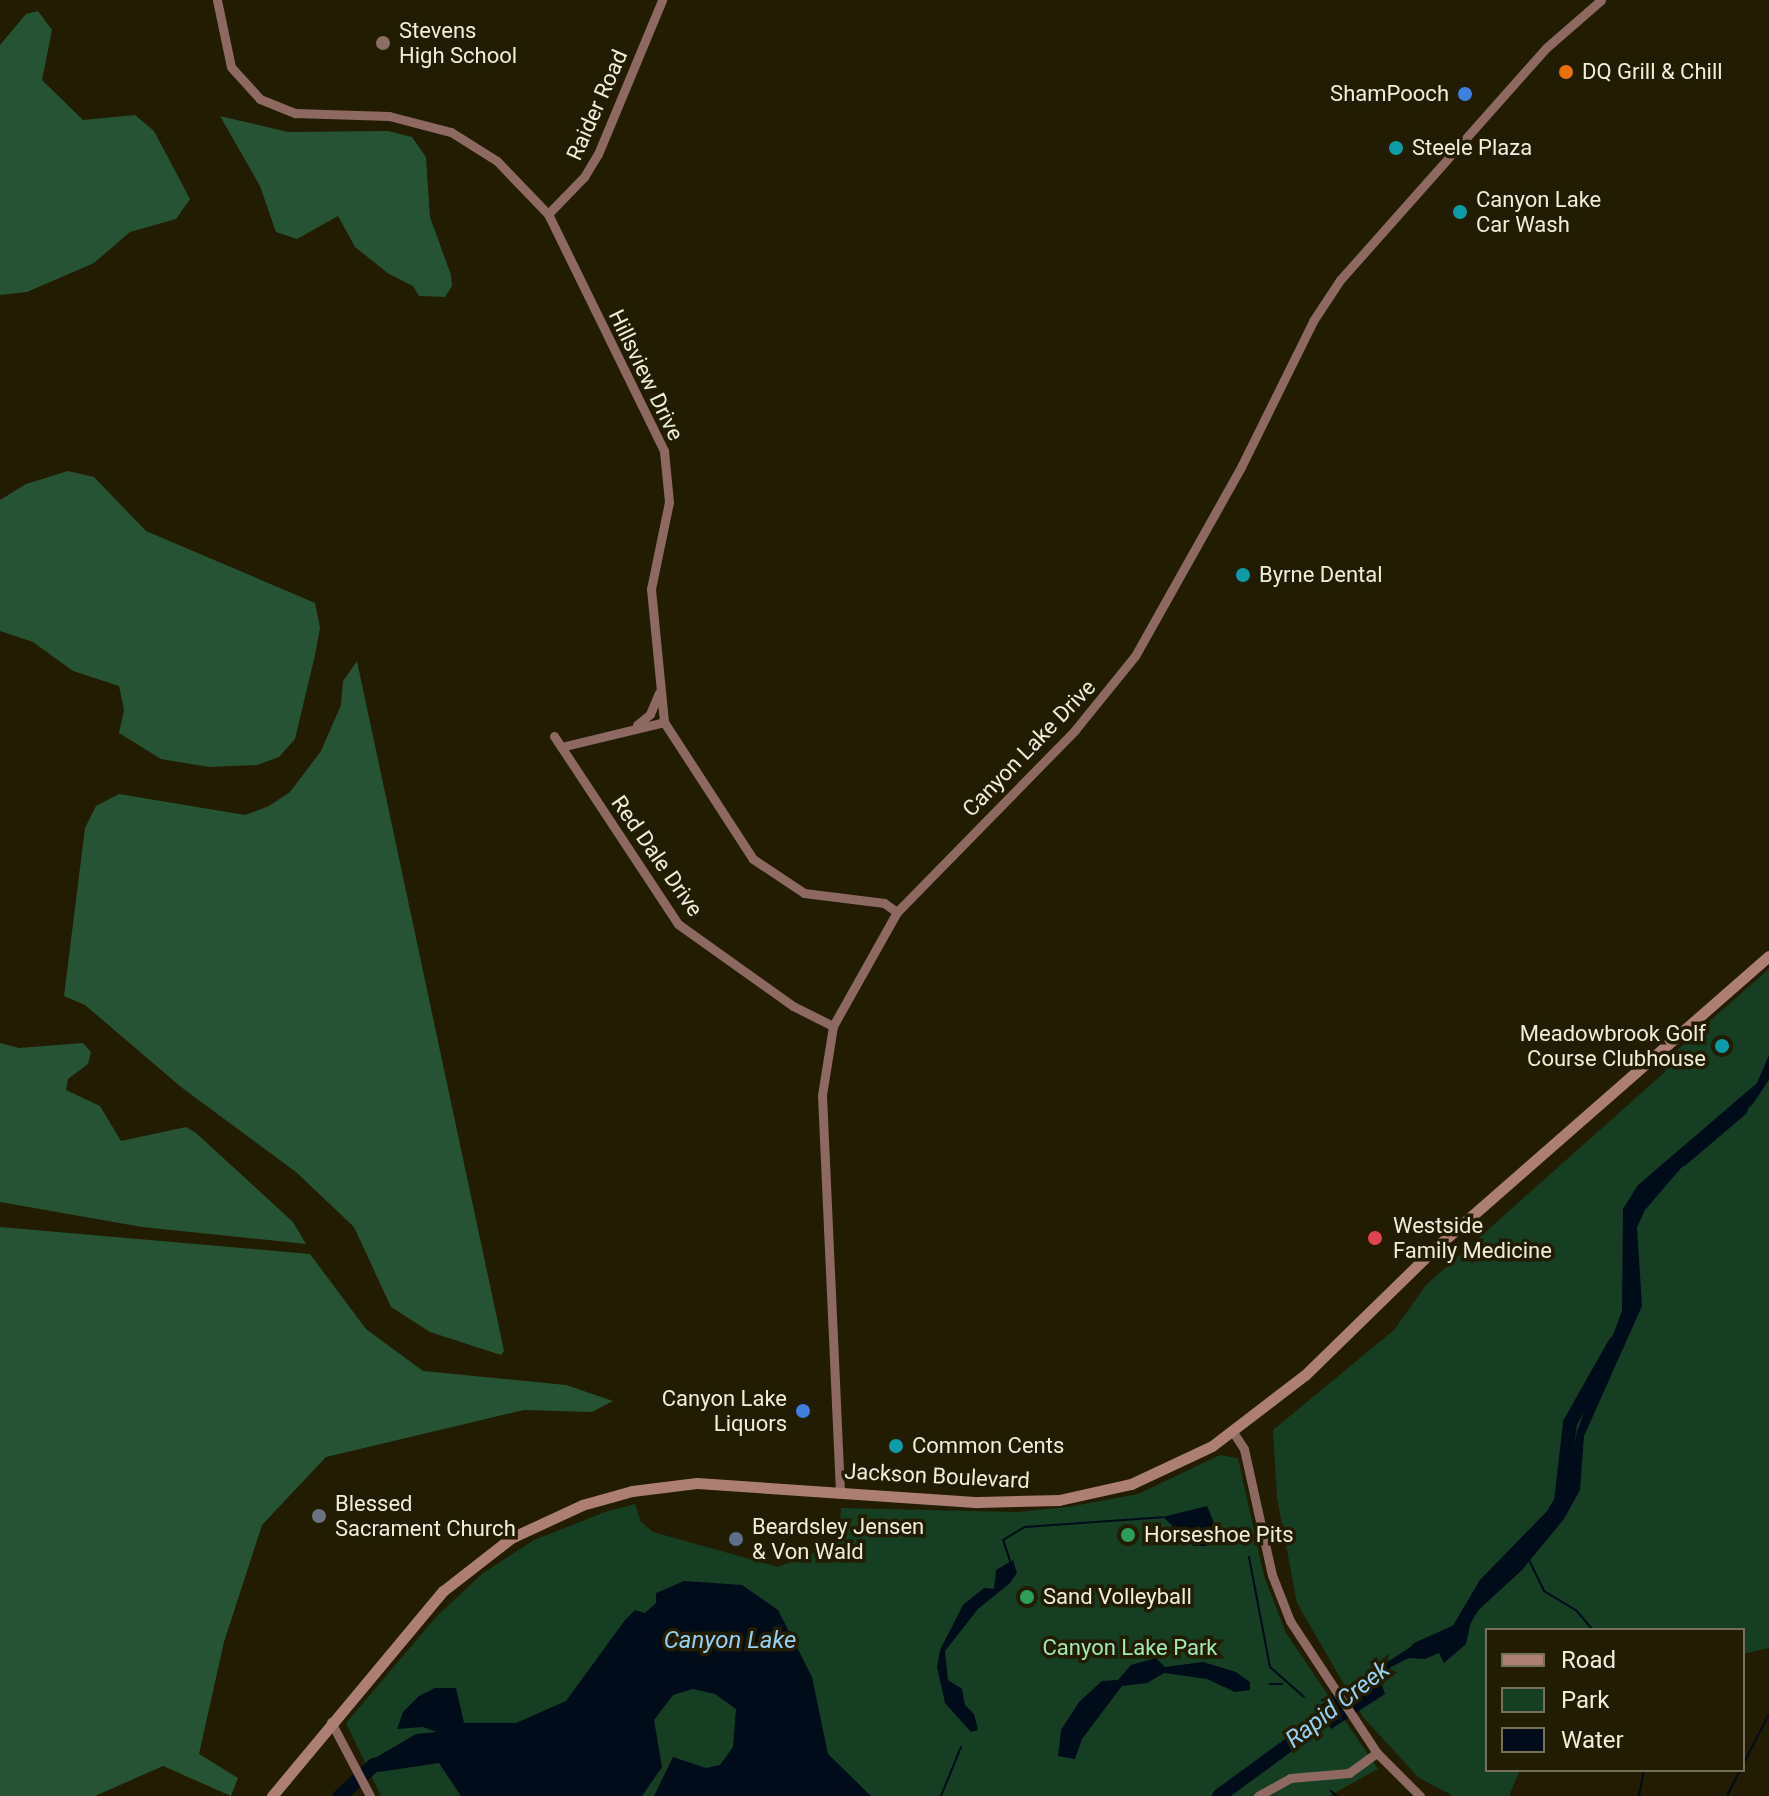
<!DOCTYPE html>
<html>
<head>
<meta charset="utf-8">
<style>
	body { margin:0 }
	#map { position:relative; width:1769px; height:1796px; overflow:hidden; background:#211c02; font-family:Roboto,sans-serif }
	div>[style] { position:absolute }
	.green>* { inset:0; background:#163e23 }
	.forest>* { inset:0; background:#265334 }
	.water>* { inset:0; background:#000c1a }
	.stream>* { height:2px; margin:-1px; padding:0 1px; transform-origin:1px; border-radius:1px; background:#000c1a }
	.river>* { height:14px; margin:-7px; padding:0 7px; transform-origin:7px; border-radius:7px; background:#000c1a }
	.secondary>* { height:9px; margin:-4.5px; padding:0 4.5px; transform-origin:4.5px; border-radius:4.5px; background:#8d6961 }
	.primary>* { height:11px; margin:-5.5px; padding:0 5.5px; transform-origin:5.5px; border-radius:5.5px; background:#ad7e74 }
	.dots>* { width:22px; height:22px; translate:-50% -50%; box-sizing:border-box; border:4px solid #211c02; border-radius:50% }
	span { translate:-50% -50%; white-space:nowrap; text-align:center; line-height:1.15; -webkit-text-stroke:7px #211c02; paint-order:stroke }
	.poi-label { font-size:22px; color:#f0eddd }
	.left { translate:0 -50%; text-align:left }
	.right { translate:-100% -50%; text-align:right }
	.street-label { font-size:22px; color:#f0eddd }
	.park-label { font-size:22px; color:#a1e8b3 }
	.water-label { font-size:24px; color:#95d1f7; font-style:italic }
	.legend { position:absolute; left:1485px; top:1628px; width:260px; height:144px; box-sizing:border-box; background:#211c02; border:2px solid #74705a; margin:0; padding:10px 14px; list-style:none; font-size:24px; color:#f0eddd }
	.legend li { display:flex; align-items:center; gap:16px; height:40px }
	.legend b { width:40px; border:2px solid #74705a }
</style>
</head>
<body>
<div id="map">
	<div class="green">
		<i style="clip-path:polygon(1769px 969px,1769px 1648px,1743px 1654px,1743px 1630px,1487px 1630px,1487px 1770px,1520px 1770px,1509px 1796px,1453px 1796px,1418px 1777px,1363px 1717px,1297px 1603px,1277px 1498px,1273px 1430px,1394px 1330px,1426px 1285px,1666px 1071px,1661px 1064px)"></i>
		<i style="clip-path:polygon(1220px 1455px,1238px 1458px,1264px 1576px,1286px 1633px,1378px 1769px,1329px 1796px,381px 1796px,346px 1723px,436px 1617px,483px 1573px,534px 1540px,605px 1512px,635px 1504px,641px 1522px,653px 1532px,778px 1567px,839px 1542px,841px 1508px,1015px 1512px,1068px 1507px,1138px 1494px)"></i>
	</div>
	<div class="forest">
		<i style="clip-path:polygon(38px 11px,52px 30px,42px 80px,83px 120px,135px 115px,154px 131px,190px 199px,176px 219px,130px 232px,94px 263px,27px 292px,0 295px,0 45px,26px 14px)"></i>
		<i style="clip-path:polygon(220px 116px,288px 132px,388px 131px,412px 137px,426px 157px,430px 217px,451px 275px,452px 286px,445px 297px,419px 296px,413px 286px,389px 274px,355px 247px,338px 216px,297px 239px,276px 232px,260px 186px)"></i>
		<i style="clip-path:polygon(68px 471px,94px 477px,146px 531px,315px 603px,320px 628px,315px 655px,295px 739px,279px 757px,257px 765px,209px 767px,161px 759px,119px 733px,124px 710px,119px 686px,73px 671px,33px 642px,0 631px,0 500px,26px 484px)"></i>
		<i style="clip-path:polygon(357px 661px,504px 1351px,501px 1355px,430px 1332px,391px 1307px,354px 1227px,296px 1172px,181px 1087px,85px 1005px,64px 996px,85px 828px,96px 806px,119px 794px,245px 815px,269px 806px,290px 792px,321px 751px,341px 705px,343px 681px)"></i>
		<i style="clip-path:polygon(0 1043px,19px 1048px,83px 1043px,91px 1052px,88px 1064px,68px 1079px,66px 1090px,100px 1106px,121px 1141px,186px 1127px,196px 1133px,293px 1222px,306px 1244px,142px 1227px,0 1202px)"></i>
		<i style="clip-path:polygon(0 1227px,310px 1254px,366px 1329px,423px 1371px,566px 1385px,613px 1401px,592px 1412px,524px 1410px,326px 1457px,262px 1525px,224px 1642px,199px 1754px,238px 1778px,231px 1796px,163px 1766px,95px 1796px,0 1796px)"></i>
	</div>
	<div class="water">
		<i style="clip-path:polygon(1769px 1055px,1769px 1080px,1752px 1105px,1706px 1139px,1645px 1210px,1637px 1227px,1642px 1306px,1584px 1436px,1580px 1490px,1564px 1519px,1522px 1570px,1472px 1616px,1466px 1644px,1444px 1663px,1439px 1653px,1425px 1659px,1409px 1658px,1391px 1667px,1381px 1682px,1385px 1694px,1331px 1729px,1318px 1707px,1412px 1646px,1444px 1645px,1465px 1608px,1495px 1585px,1564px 1503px,1577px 1431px,1622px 1311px,1623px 1209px,1638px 1185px,1757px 1083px)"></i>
		<i style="clip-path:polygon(1207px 1506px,1220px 1537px,1207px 1546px,1194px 1546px,1163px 1517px)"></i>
		<i style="clip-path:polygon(1013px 1560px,1017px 1573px,1010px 1583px,978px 1609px,945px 1651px,948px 1680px,962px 1689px,965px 1705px,974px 1714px,978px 1730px,971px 1732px,945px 1703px,937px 1667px,940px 1650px,963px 1605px,984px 1588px,994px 1589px,996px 1570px)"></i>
		<i style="clip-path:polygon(684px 1581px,742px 1585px,778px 1610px,812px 1677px,828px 1754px,871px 1796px,654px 1796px,673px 1757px,706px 1768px,720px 1765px,733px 1747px,736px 1709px,715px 1694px,693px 1689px,673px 1695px,654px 1720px,662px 1767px,642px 1796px,461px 1796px,439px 1763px,378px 1772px,377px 1757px,416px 1734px,437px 1732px,423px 1727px,397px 1729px,403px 1712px,419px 1696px,435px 1688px,456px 1688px,464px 1723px,516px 1723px,566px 1701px,625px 1620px,635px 1610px,645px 1613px,656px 1603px,656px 1593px)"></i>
		<i style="clip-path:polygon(1156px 1658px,1165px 1667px,1203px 1662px,1236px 1672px,1250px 1682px,1250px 1690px,1235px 1692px,1207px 1679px,1164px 1673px,1147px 1683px,1122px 1686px,1082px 1739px,1075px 1759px,1058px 1756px,1061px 1730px,1079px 1702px,1102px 1681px,1118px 1680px,1131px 1665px)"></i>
	</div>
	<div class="stream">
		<i style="left:1234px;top:1530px;width:8px;rotate:-14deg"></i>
		<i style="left:1242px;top:1528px;width:14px;rotate:78deg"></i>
		<i style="left:1219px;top:1535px;width:8px;rotate:-14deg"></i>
		<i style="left:1249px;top:1557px;width:112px;rotate:79.2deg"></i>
		<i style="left:1270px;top:1667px;width:45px;rotate:41.4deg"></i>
		<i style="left:1529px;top:1560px;width:34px;rotate:64deg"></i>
		<i style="left:1544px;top:1591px;width:37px;rotate:31deg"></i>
		<i style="left:1576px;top:1610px;width:26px;rotate:50deg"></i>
		<i style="left:1010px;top:1561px;width:22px;rotate:-108deg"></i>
		<i style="left:1003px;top:1540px;width:26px;rotate:-31deg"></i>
		<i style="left:1025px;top:1527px;width:138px;rotate:-4.1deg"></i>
		<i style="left:1270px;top:1684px;width:12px"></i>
		<i style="left:1322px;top:1700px;width:14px;rotate:-25deg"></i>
		<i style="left:1331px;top:1791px;width:8px;rotate:40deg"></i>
		<i style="left:941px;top:1796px;width:53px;rotate:-67.8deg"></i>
		<i style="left:1639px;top:1796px;width:26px;rotate:-79deg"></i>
		<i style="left:1727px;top:1796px;width:92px;rotate:-62.9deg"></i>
	</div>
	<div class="river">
		<i style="left:1681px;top:1160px;width:79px;rotate:-40.4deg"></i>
		<i style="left:1418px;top:1649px;width:44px;rotate:-24.2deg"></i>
		<i style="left:1458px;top:1631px;width:53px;rotate:-59.6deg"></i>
		<i style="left:1485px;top:1585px;width:98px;rotate:-45.8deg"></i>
		<i style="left:1553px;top:1515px;width:16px;rotate:-60deg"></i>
		<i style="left:1561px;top:1501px;width:79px;rotate:-83.4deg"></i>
		<i style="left:1570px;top:1423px;width:92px;rotate:-60.6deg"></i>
		<i style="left:340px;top:1796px;width:46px;rotate:-42.4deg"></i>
		<i style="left:374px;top:1765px;width:17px;rotate:-13deg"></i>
		<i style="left:1219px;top:1796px;width:147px;rotate:-36.2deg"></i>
	</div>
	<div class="secondary">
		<i style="left:217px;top:0;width:68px;rotate:78.2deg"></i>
		<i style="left:231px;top:67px;width:43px;rotate:47.8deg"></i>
		<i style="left:260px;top:99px;width:38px;rotate:22deg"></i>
		<i style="left:295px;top:113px;width:94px;rotate:1.8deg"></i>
		<i style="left:389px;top:116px;width:64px;rotate:14.5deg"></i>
		<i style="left:451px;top:132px;width:54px;rotate:32.2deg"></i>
		<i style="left:497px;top:161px;width:74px;rotate:46.1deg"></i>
		<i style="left:548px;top:214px;width:264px;rotate:63.9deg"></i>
		<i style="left:664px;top:451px;width:51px;rotate:84.4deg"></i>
		<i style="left:669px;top:502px;width:89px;rotate:101.7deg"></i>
		<i style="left:651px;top:589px;width:134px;rotate:84.4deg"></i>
		<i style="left:664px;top:722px;width:163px;rotate:57deg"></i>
		<i style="left:753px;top:859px;width:61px;rotate:33.7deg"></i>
		<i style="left:804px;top:893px;width:81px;rotate:7.1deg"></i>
		<i style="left:884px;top:903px;width:16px;rotate:35deg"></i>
		<i style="left:548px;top:214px;width:52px;rotate:-45.8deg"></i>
		<i style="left:584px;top:177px;width:27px;rotate:-59deg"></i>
		<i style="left:598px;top:154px;width:167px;rotate:-67.4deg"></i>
		<i style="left:637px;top:725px;width:17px;rotate:-40deg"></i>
		<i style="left:650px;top:714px;width:23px;rotate:-67deg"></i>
		<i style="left:554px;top:736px;width:225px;rotate:56.6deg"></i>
		<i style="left:678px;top:924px;width:141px;rotate:35.5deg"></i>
		<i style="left:793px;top:1006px;width:45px;rotate:26.6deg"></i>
		<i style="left:561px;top:747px;width:106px;rotate:-13.6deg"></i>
		<i style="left:1233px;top:1432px;width:20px;rotate:57deg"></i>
		<i style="left:1244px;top:1449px;width:129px;rotate:77.5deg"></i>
		<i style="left:1272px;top:1575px;width:49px;rotate:68.6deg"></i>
		<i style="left:1290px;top:1621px;width:158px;rotate:56.6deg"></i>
		<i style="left:1377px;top:1753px;width:61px;rotate:45deg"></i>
		<i style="left:840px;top:1492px;width:397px;rotate:-92.6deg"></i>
		<i style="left:822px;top:1095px;width:70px;rotate:-80.9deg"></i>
		<i style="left:833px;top:1026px;width:131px;rotate:-60.7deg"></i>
		<i style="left:897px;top:912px;width:255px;rotate:-45.6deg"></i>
		<i style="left:1075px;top:730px;width:95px;rotate:-51deg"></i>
		<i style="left:1135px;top:656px;width:217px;rotate:-60.7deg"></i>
		<i style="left:1241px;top:467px;width:163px;rotate:-63.7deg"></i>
		<i style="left:1313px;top:321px;width:49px;rotate:-56.6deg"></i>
		<i style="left:1340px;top:280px;width:310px;rotate:-48.4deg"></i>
		<i style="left:1546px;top:48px;width:73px;rotate:-41.1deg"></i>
		<i style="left:331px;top:1722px;width:84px;rotate:62.2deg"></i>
		<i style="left:1258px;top:1796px;width:37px;rotate:-29deg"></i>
		<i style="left:1290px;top:1778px;width:59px;rotate:-4.8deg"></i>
		<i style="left:1349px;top:1773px;width:34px;rotate:-36deg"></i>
	</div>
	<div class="primary">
		<i style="left:272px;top:1796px;width:267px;rotate:-50.2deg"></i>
		<i style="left:443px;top:1591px;width:86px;rotate:-37.9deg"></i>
		<i style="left:511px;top:1538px;width:78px;rotate:-24.9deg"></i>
		<i style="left:582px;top:1505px;width:52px;rotate:-15.6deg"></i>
		<i style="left:632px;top:1491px;width:65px;rotate:-7deg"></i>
		<i style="left:697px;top:1483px;width:282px;rotate:3.9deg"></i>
		<i style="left:978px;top:1502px;width:81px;rotate:-1.4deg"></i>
		<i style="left:1059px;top:1500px;width:74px;rotate:-12.5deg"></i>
		<i style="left:1131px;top:1484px;width:89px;rotate:-25.1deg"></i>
		<i style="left:1212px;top:1446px;width:117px;rotate:-37.4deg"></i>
		<i style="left:1305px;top:1375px;width:180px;rotate:-44.3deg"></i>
		<i style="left:1434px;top:1249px;width:445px;rotate:-41.2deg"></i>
	</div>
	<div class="dots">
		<i style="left:383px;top:43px;background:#8d6e63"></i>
		<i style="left:1566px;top:72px;background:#e8710a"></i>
		<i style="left:1465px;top:94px;background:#3f7fe0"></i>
		<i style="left:1396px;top:148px;background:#0f9aa8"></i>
		<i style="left:1460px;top:212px;background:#0f9aa8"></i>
		<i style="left:1243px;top:575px;background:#0f9aa8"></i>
		<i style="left:1722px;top:1046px;background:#0f9aa8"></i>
		<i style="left:1375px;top:1238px;background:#e0444e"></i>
		<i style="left:803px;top:1411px;background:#3f7fe0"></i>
		<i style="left:896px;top:1446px;background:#0f9aa8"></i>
		<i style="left:319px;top:1516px;background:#6b7280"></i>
		<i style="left:1128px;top:1535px;background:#2e9e5b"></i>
		<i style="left:736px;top:1539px;background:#5c6f8a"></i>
		<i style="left:1027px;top:1597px;background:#2e9e5b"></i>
	</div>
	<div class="poi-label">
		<span class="left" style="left:399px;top:43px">Stevens<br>High School</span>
		<span class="left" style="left:1582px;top:72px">DQ Grill &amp; Chill</span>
		<span class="right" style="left:1449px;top:94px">ShamPooch</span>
		<span class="left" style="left:1412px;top:148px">Steele Plaza</span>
		<span class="left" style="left:1476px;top:212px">Canyon Lake<br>Car Wash</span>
		<span class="left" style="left:1259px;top:575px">Byrne Dental</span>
		<span class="right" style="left:1706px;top:1046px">Meadowbrook Golf<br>Course Clubhouse</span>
		<span class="left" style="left:1393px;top:1238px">Westside<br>Family Medicine</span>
		<span class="right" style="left:787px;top:1411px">Canyon Lake<br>Liquors</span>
		<span class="left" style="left:912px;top:1446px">Common Cents</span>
		<span class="left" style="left:335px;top:1516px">Blessed<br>Sacrament Church</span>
		<span class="left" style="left:752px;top:1539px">Beardsley Jensen<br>&amp; Von Wald</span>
		<span class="left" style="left:1144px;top:1535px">Horseshoe Pits</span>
		<span class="left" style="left:1043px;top:1597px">Sand Volleyball</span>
	</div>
	<div class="street-label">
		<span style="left:597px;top:105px;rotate:-66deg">Raider Road</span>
		<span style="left:646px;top:375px;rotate:64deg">Hillsview Drive</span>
		<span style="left:1029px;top:748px;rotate:-46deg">Canyon Lake Drive</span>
		<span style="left:657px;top:856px;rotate:55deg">Red Dale Drive</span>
		<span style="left:937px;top:1476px;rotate:3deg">Jackson Boulevard</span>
	</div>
	<div class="park-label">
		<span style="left:1130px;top:1648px">Canyon Lake Park</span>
	</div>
	<div class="water-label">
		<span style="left:730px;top:1641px">Canyon Lake</span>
		<span style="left:1338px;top:1705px;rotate:-38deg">Rapid Creek</span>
	</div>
	<ul class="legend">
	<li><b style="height:10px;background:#ad7e74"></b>Road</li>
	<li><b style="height:22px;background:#163e23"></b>Park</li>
	<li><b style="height:22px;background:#000c1a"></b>Water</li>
	</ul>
</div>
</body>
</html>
